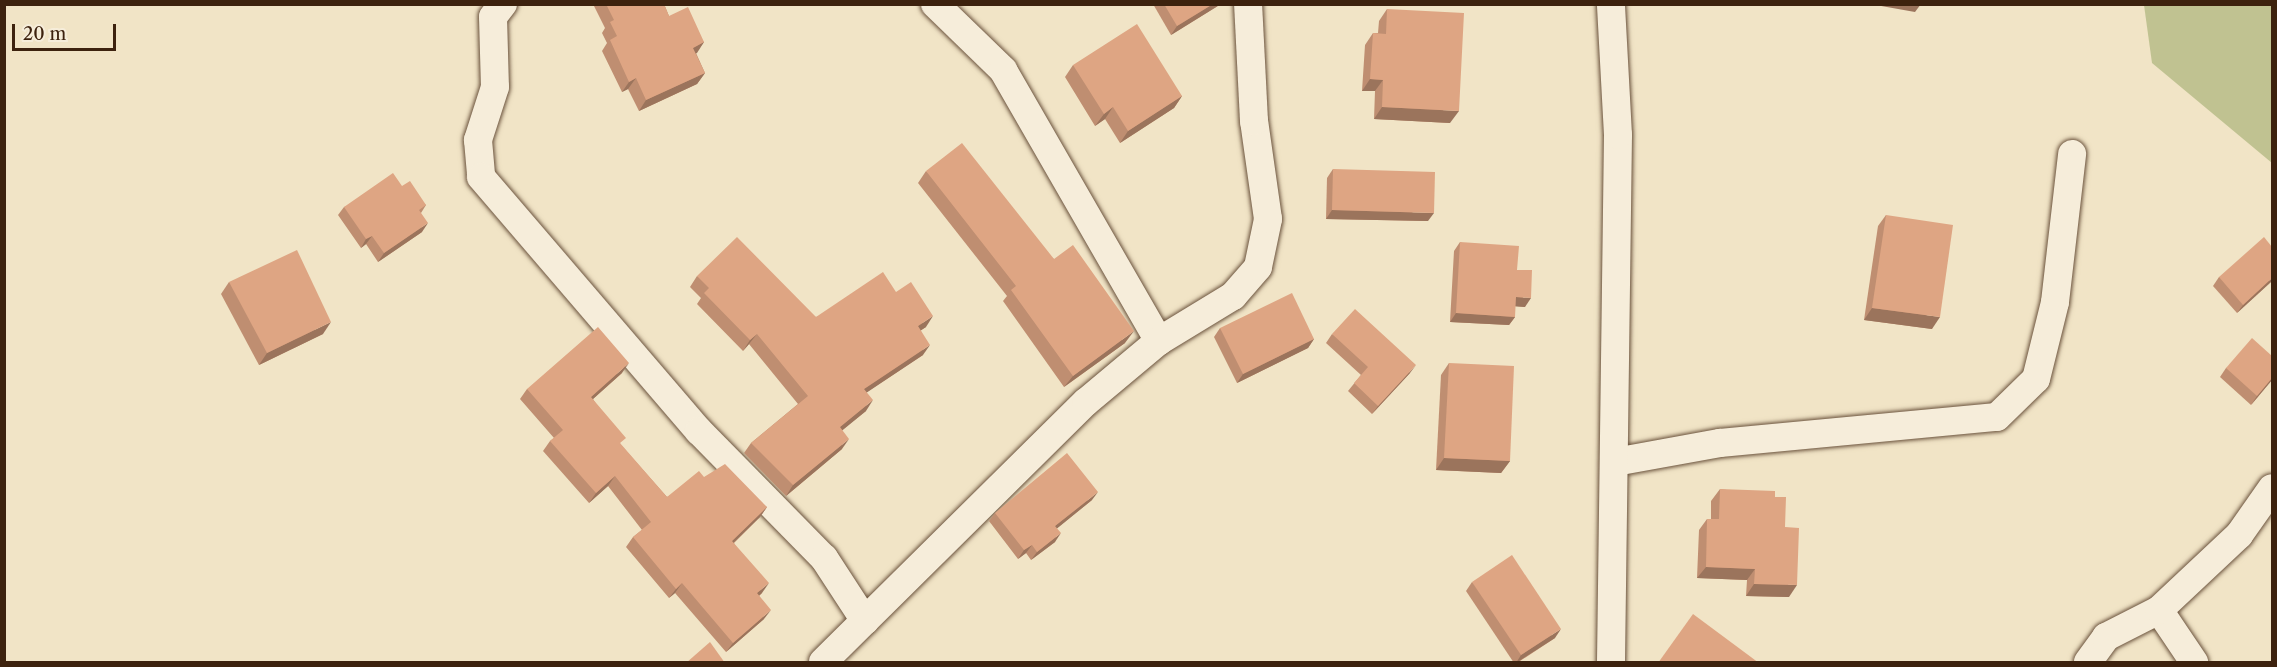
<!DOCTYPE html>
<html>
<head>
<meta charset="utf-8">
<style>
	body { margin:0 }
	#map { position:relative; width:2277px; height:667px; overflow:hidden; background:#f1e4c6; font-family:"Libre Caslon Text",serif }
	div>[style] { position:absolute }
	.green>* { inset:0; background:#c0c291 }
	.roads { filter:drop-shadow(0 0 2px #6a523c) drop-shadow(0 0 2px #6a523c) }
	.minor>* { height:28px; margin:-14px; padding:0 14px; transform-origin:14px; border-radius:14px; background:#f6edda }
	.wall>* { inset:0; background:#bf8e71 }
	.shaded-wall>* { inset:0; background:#9b745c }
	.building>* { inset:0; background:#dea583 }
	span { translate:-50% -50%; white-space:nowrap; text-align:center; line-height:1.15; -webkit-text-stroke:5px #f6edda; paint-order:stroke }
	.frame { position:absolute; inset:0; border:6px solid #3d220e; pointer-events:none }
	.scale { position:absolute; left:12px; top:24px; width:104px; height:27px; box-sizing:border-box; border:3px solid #3d220e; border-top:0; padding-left:8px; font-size:18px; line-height:21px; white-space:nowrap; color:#3d220e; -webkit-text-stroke:4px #f6edda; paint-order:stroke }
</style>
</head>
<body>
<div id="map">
	<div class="green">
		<i style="clip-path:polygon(2144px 5px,2272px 5px,2272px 163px,2152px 63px)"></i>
	</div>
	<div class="roads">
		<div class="minor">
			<i style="left:503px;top:4px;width:16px;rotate:128deg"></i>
			<i style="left:493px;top:17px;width:70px;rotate:88.4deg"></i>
			<i style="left:495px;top:87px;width:56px;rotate:107.8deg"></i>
			<i style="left:478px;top:140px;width:37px;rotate:85deg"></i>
			<i style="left:481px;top:177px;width:335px;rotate:49.4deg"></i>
			<i style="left:699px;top:431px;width:178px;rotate:45.5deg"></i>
			<i style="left:824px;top:558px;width:75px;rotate:56.9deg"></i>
			<i style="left:935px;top:4px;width:95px;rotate:44.1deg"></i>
			<i style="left:1003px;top:70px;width:313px;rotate:60.1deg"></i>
			<i style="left:1615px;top:462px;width:107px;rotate:-10.3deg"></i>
			<i style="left:1720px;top:443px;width:278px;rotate:-5.4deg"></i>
			<i style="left:1997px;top:417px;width:54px;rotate:-44.3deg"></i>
			<i style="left:2036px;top:379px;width:79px;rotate:-76.1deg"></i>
			<i style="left:2055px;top:302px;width:149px;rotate:-83.4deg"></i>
			<i style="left:2159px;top:610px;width:63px;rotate:56.1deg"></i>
			<i style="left:823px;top:662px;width:370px;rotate:-44.7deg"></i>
			<i style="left:1086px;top:402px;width:95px;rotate:-39.9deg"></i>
			<i style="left:1159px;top:341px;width:87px;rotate:-31.3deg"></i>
			<i style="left:1233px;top:296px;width:38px;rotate:-49deg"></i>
			<i style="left:1258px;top:267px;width:49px;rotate:-78.2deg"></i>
			<i style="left:1268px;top:219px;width:99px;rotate:-98.1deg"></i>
			<i style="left:1254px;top:121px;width:117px;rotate:-92.9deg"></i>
			<i style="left:1611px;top:662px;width:527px;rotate:-89.24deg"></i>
			<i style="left:1618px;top:135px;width:131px;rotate:-93.1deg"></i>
			<i style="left:2088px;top:662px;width:31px;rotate:-54deg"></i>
			<i style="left:2106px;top:637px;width:59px;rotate:-27deg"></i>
			<i style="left:2159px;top:610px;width:110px;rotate:-43.2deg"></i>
			<i style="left:2239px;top:535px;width:57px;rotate:-54.9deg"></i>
		</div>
	</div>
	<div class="wall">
		<i style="clip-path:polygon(593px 4px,664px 4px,669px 16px,704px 42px,696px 53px,705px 73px,697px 84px,639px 111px,628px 89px,622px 92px,602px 51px,607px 43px,602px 33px,605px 28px)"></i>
		<i style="clip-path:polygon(1153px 4px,1221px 4px,1171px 35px)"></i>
		<i style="clip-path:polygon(1387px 9px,1450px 123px,1374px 119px,1375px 91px,1362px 91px,1365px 45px,1373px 33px,1378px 33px,1379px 21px)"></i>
		<i style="clip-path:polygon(1073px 65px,1182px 96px,1174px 108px,1120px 143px,1105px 119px,1095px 126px,1065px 77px)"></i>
		<i style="clip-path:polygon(1333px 169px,1428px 221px,1326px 219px,1327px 178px)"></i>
		<i style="clip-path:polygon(926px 171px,1054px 259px,1125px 343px,1064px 387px,1003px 301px,1007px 296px,918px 183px)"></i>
		<i style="clip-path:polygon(402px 186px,426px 205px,421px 213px,422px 232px,378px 262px,366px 244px,361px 248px,338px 215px,344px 207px)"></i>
		<i style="clip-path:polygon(1886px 215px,1932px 329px,1864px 320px,1878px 226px)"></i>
		<i style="clip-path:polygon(1460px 242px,1517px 270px,1525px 307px,1515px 306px,1515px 317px,1509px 325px,1450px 322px,1454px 251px)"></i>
		<i style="clip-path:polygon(697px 276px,816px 317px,896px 292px,926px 327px,921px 330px,923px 355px,867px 392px,866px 411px,842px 430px,842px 449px,786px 496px,744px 453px,751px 443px,798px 404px,749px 344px,743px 351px,697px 304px,701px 298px,690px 287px)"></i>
		<i style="clip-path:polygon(2219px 277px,2272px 281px,2237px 313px,2213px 286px)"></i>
		<i style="clip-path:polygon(229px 282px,323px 334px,259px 365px,221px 294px)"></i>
		<i style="clip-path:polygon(1220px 328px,1314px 339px,1308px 348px,1237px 383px,1214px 337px)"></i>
		<i style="clip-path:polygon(1332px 334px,1410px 373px,1372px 414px,1348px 391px,1361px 375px,1326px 343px)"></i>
		<i style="clip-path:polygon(2272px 356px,2272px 380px,2251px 405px,2220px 377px,2226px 368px)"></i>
		<i style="clip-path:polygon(1449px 363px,1510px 461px,1501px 473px,1436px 470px,1441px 375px)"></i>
		<i style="clip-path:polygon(622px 373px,593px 399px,621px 445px,667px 497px,704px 477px,767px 507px,760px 517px,734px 543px,762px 593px,759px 596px,764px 619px,726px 652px,675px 593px,669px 598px,626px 547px,633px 537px,642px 530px,608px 486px,589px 503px,543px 451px,550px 441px,554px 438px,520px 399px,527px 389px)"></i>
		<i style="clip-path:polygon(1720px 489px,1775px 497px,1785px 527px,1789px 597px,1746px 596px,1747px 580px,1697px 578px,1699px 530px,1707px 519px,1711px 519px,1711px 501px)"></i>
		<i style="clip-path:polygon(1092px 500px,1057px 528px,1055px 542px,1031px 560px,1026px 553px,1018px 559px,989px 521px,995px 513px)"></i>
		<i style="clip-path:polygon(1472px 582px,1555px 638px,1517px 663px,1514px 663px,1466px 591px)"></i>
	</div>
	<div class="shaded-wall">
		<i style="clip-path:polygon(1213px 4px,1221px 4px,1171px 35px,1177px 26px)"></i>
		<i style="clip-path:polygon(1870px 4px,1921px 4px,1915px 12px)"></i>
		<i style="clip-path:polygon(704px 42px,697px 53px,686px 58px,693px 48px)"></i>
		<i style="clip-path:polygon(705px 73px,697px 84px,639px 111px,646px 100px)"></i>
		<i style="clip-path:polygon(636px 78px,628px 89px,622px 92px,629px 82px)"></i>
		<i style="clip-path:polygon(1370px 79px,1383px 80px,1375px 91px,1362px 91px)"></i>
		<i style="clip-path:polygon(1182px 96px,1174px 108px,1120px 143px,1128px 131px)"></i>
		<i style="clip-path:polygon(1113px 107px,1105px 119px,1095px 126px,1104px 114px)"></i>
		<i style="clip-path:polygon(1382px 107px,1459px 111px,1450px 123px,1374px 119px)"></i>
		<i style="clip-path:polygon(1332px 210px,1434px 213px,1428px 221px,1326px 219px)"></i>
		<i style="clip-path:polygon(428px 223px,422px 232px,378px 262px,384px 253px)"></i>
		<i style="clip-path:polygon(372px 236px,366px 244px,361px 248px,366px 239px)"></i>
		<i style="clip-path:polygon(2272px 278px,2272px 281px,2237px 313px,2243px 305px)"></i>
		<i style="clip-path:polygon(1516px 297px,1531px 298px,1525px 307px,1510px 306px)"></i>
		<i style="clip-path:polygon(1872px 308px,1940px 317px,1932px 329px,1864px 320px)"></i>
		<i style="clip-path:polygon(1456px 313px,1515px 317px,1509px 325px,1450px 322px)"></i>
		<i style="clip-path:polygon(933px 316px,926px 327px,911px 337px,918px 326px)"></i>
		<i style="clip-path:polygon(331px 322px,323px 334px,259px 365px,267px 353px)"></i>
		<i style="clip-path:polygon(1134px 331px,1125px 343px,1064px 387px,1073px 376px)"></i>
		<i style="clip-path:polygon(757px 334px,749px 344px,743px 351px,750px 340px)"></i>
		<i style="clip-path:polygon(1314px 339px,1308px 348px,1237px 383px,1243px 374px)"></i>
		<i style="clip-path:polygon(930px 345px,923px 355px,857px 399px,864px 389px)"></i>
		<i style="clip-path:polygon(629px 363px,622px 373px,584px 407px,591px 397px)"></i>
		<i style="clip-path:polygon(1416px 365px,1410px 373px,1372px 414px,1378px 406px)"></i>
		<i style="clip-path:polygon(2272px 378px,2272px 380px,2251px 405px,2257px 396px)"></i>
		<i style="clip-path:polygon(873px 400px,866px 411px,833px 438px,840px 427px)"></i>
		<i style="clip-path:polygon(849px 439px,842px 449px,786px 496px,793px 485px)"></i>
		<i style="clip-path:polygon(1444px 458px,1510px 461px,1501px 473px,1436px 470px)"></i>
		<i style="clip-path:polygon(615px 476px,608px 486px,589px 503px,596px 493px)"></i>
		<i style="clip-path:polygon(1098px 492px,1092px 500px,1049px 535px,1055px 526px)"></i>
		<i style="clip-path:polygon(767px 507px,760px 517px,725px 551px,732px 541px)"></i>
		<i style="clip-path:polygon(1061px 533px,1055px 542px,1031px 560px,1037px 552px)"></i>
		<i style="clip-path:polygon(1032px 545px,1026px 553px,1018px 559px,1024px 550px)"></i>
		<i style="clip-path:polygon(1706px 567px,1755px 569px,1747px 580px,1697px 578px)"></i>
		<i style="clip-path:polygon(682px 583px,675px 593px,669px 598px,676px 589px)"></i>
		<i style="clip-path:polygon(769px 583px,762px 593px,750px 603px,757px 593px)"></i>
		<i style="clip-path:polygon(1754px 584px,1797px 585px,1789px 597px,1746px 596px)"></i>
		<i style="clip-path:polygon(771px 610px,764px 619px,726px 652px,733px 643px)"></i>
		<i style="clip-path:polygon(1561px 629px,1555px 638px,1516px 663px,1521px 655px)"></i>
	</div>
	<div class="building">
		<i style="clip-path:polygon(606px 4px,664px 4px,669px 16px,688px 7px,704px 42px,693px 48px,705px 73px,646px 100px,636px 78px,629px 82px,610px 40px,617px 36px,610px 22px,614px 20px)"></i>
		<i style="clip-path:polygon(1164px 4px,1213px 4px,1177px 26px)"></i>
		<i style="clip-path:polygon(1387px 9px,1464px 13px,1459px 111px,1382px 107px,1383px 80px,1370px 79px,1373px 33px,1386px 34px)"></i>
		<i style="clip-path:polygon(1137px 24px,1182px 96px,1128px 131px,1113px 107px,1104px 114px,1073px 65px)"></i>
		<i style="clip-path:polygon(962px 143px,1054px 259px,1073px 245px,1134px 331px,1073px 376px,1011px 290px,1016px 286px,926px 171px)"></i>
		<i style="clip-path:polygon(1333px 169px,1435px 172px,1434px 213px,1332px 210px)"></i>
		<i style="clip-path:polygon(393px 173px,402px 186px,410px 181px,426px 205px,419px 210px,428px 223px,384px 253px,372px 236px,366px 239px,344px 207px)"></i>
		<i style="clip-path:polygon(1886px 215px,1953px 225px,1940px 317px,1872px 308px)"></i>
		<i style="clip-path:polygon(737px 237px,816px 317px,883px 272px,896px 292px,911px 282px,933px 316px,918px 326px,930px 345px,864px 389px,873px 400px,840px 427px,849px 439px,793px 485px,751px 443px,808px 396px,757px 334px,750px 340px,704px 293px,709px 288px,697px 276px)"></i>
		<i style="clip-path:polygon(2264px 237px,2272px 247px,2272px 278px,2243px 305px,2219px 277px)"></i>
		<i style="clip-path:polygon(1460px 242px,1519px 246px,1517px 270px,1532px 270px,1531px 298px,1516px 297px,1515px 317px,1456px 313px)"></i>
		<i style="clip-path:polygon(297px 250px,331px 322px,267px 353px,229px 282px)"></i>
		<i style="clip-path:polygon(1292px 293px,1314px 339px,1243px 374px,1220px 328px)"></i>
		<i style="clip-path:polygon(1355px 309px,1416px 365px,1378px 406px,1354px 383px,1368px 367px,1332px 334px)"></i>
		<i style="clip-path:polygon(598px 327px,629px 363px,591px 397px,626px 438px,620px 443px,667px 497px,699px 471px,704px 477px,725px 464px,767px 507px,732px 541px,769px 583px,757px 593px,771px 610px,733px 643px,682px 583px,676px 589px,633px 537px,651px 522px,615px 476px,596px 493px,550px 441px,563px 430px,527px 389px)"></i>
		<i style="clip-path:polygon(2252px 338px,2272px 356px,2272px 378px,2257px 396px,2226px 368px)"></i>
		<i style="clip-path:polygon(1449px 363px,1514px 366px,1510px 461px,1444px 458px)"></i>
		<i style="clip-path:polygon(1067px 453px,1098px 492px,1055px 526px,1061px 533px,1037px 552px,1032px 545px,1024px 550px,995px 513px)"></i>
		<i style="clip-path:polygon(1720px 489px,1775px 491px,1775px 497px,1786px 497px,1785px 527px,1799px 528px,1797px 585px,1754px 584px,1755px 569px,1706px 567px,1707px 519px,1719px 519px)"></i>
		<i style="clip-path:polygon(1512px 555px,1561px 629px,1521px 655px,1472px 582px)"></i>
		<i style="clip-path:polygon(1693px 614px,1759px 663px,1658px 663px)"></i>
		<i style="clip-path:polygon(710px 642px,725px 663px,686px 663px)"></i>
	</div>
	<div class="frame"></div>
	<div class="scale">20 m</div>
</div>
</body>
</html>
